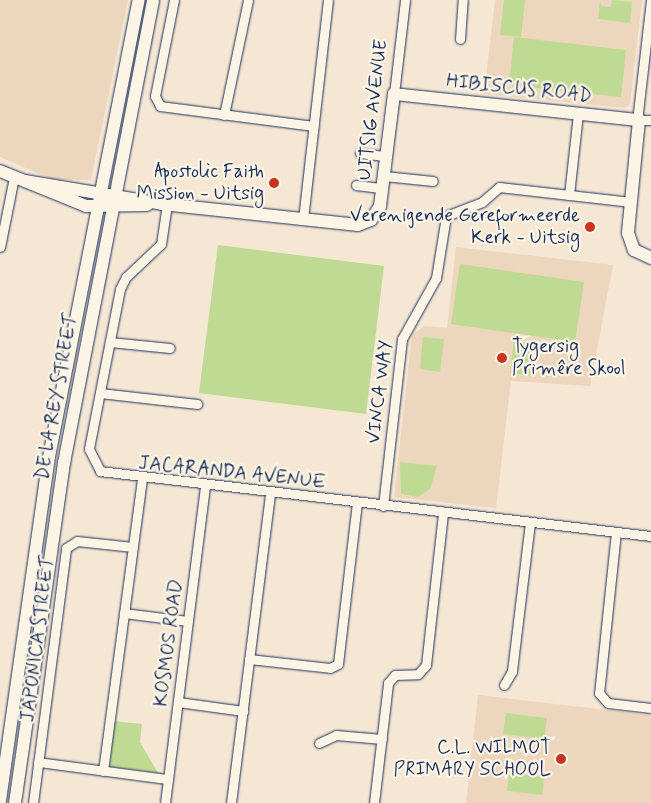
<!DOCTYPE html>
<html>
<head>
<meta charset="utf-8">
<style>
	body { margin:0 }
	#map { position:relative; width:651px; height:803px; overflow:hidden; background:#f5e7d3; font-family:Mynerve,sans-serif }
	div>[style] { position:absolute }
	.built>* { inset:0; background:#edd6be }
	.green>* { inset:0; background:#bfda92 }
	.roads { filter:drop-shadow(0 0 1px #1b2f5e) drop-shadow(0 0 1px #1b2f5e) }
	.street>* { height:9px; margin:-4.5px; padding:0 4.5px; transform-origin:4.5px; border-radius:4.5px; background:#fcf5e5 }
	.secondary>* { height:12px; margin:-6px; padding:0 6px; transform-origin:6px; border-radius:6px; background:#fcf5e5 }
	.dots>* { width:14px; height:14px; translate:-50% -50%; box-sizing:border-box; border:2px solid #fcf5e5; border-radius:50% }
	span { translate:-50% -50%; white-space:nowrap; text-align:center; line-height:1.15; -webkit-text-stroke:4.5px #fcf5e5; paint-order:stroke }
	.street-label { font-size:19px; color:#1b2f5e }
	.poi-label { font-size:19px; color:#1b2f5e }
	.right { translate:-100% -50%; text-align:right }
	.left { translate:0 -50%; text-align:left }
</style>
</head>
<body>
<div id="map">
	<div class="built">
		<i style="clip-path:polygon(0 0,128px 0,91px 180px,54px 180px,0 157px)"></i>
		<i style="clip-path:polygon(495px 0,642px 0,630px 104px,625px 108px,484px 94px)"></i>
		<i style="clip-path:polygon(456px 247px,613px 265px,590px 386px,511px 381px,496px 508px,394px 497px,412px 335px,424px 326px,447px 328px)"></i>
		<i style="clip-path:polygon(478px 695px,651px 715px,651px 803px,466px 803px)"></i>
	</div>
	<div class="green">
		<i style="clip-path:polygon(504px 0,525px 0,521px 37px,500px 35px)"></i>
		<i style="clip-path:polygon(600px 0,601px 6px,611px 7px,612px 0,632px 2px,630px 23px,598px 19px)"></i>
		<i style="clip-path:polygon(514px 37px,626px 50px,621px 97px,509px 85px)"></i>
		<i style="clip-path:polygon(218px 245px,384px 266px,366px 414px,199px 393px)"></i>
		<i style="clip-path:polygon(460px 264px,584px 282px,575px 342px,451px 324px)"></i>
		<i style="clip-path:polygon(423px 337px,444px 339px,440px 372px,420px 369px)"></i>
		<i style="clip-path:polygon(514px 341px,534px 343px,530px 376px,510px 373px)"></i>
		<i style="clip-path:polygon(400px 462px,437px 466px,430px 489px,418px 497px,401px 494px)"></i>
		<i style="clip-path:polygon(506px 713px,547px 718px,544px 739px,503px 734px)"></i>
		<i style="clip-path:polygon(113px 721px,142px 724px,140px 742px,158px 773px,110px 767px)"></i>
		<i style="clip-path:polygon(509px 773px,544px 777px,542px 795px,507px 791px)"></i>
	</div>
	<div class="roads">
		<div class="street">
			<i style="left:174px;top:0;width:98px;rotate:101.2deg"></i>
			<i style="left:155px;top:96px;width:11px;rotate:63deg"></i>
			<i style="left:160px;top:106px;width:155px;rotate:7.4deg"></i>
			<i style="left:651px;top:0;width:114px;rotate:96.6deg"></i>
			<i style="left:638px;top:113px;width:7px;rotate:82deg"></i>
			<i style="left:639px;top:120px;width:12px"></i>
			<i style="left:460px;top:39px;width:39px;rotate:-86deg"></i>
			<i style="left:394px;top:94px;width:95px;rotate:-83.3deg"></i>
			<i style="left:224px;top:115px;width:117px;rotate:-78.2deg"></i>
			<i style="left:360px;top:153px;width:26px;rotate:7deg"></i>
			<i style="left:384px;top:176px;width:49px;rotate:5.8deg"></i>
			<i style="left:356px;top:185px;width:26px;rotate:7deg"></i>
			<i style="left:569px;top:195px;width:81px;rotate:-83.7deg"></i>
			<i style="left:167px;top:204px;width:40px;rotate:98.5deg"></i>
			<i style="left:161px;top:244px;width:48px;rotate:136.7deg"></i>
			<i style="left:126px;top:277px;width:13px;rotate:117deg"></i>
			<i style="left:120px;top:289px;width:163px;rotate:101deg"></i>
			<i style="left:89px;top:449px;width:25px;rotate:63deg"></i>
			<i style="left:100px;top:471px;width:555px;rotate:6.73deg"></i>
			<i style="left:303px;top:219px;width:220px;rotate:-83.5deg"></i>
			<i style="left:0;top:247px;width:71px;rotate:-78.7deg"></i>
			<i style="left:110px;top:342px;width:60px;rotate:5.7deg"></i>
			<i style="left:100px;top:393px;width:98px;rotate:6.5deg"></i>
			<i style="left:383px;top:506px;width:168px;rotate:-83.5deg"></i>
			<i style="left:402px;top:339px;width:70px;rotate:-60.9deg"></i>
			<i style="left:436px;top:278px;width:63px;rotate:-80.8deg"></i>
			<i style="left:446px;top:216px;width:39px;rotate:-21deg"></i>
			<i style="left:482px;top:202px;width:23px;rotate:-41deg"></i>
			<i style="left:499px;top:187px;width:133px;rotate:6.5deg"></i>
			<i style="left:616px;top:532px;width:162px;rotate:96deg"></i>
			<i style="left:599px;top:693px;width:13px;rotate:48deg"></i>
			<i style="left:608px;top:703px;width:43px;rotate:6.6deg"></i>
			<i style="left:124px;top:613px;width:64px;rotate:7.1deg"></i>
			<i style="left:249px;top:659px;width:81px;rotate:6.3deg"></i>
			<i style="left:330px;top:668px;width:9px;rotate:-27deg"></i>
			<i style="left:338px;top:664px;width:162px;rotate:-83.3deg"></i>
			<i style="left:504px;top:685px;width:16px;rotate:-60deg"></i>
			<i style="left:512px;top:671px;width:149px;rotate:-83.1deg"></i>
			<i style="left:178px;top:702px;width:66px;rotate:7.9deg"></i>
			<i style="left:319px;top:743px;width:19px;rotate:-25deg"></i>
			<i style="left:336px;top:735px;width:46px;rotate:5deg"></i>
			<i style="left:38px;top:762px;width:131px;rotate:7.5deg"></i>
			<i style="left:103px;top:771px;width:295px;rotate:-82.4deg"></i>
			<i style="left:33px;top:803px;width:257px;rotate:-82.6deg"></i>
			<i style="left:66px;top:548px;width:13px;rotate:-32deg"></i>
			<i style="left:77px;top:541px;width:56px;rotate:6.1deg"></i>
			<i style="left:165px;top:803px;width:320px;rotate:-82.8deg"></i>
			<i style="left:231px;top:803px;width:311px;rotate:-82.8deg"></i>
			<i style="left:374px;top:803px;width:121px;rotate:-83.3deg"></i>
			<i style="left:388px;top:683px;width:11px;rotate:-49deg"></i>
			<i style="left:395px;top:675px;width:23px;rotate:-2deg"></i>
			<i style="left:418px;top:674px;width:12px;rotate:-48deg"></i>
			<i style="left:426px;top:665px;width:153px;rotate:-83.6deg"></i>
		</div>
		<div class="secondary">
			<i style="left:0;top:171px;width:93px;rotate:22.1deg"></i>
			<i style="left:86px;top:206px;width:61px;rotate:-0.9deg"></i>
			<i style="left:25px;top:181px;width:139px;rotate:9.5deg"></i>
			<i style="left:162px;top:204px;width:197px;rotate:6.1deg"></i>
			<i style="left:358px;top:225px;width:14px;rotate:-21deg"></i>
			<i style="left:371px;top:220px;width:17px;rotate:-57deg"></i>
			<i style="left:380px;top:206px;width:113px;rotate:-82.9deg"></i>
			<i style="left:394px;top:94px;width:246px;rotate:6.1deg"></i>
			<i style="left:639px;top:120px;width:114px;rotate:95.6deg"></i>
			<i style="left:628px;top:233px;width:18px;rotate:71deg"></i>
			<i style="left:634px;top:250px;width:19px;rotate:25deg"></i>
			<i style="left:0;top:801px;width:347px;rotate:-81.9deg"></i>
			<i style="left:49px;top:457px;width:466px;rotate:-78.9deg"></i>
			<i style="left:15px;top:803px;width:344px;rotate:-81.8deg"></i>
			<i style="left:64px;top:463px;width:471px;rotate:-79.1deg"></i>
		</div>
	</div>
	<div class="dots">
		<i style="left:274px;top:183px;background:#c8321e"></i>
		<i style="left:590px;top:227px;background:#c8321e"></i>
		<i style="left:502px;top:358px;background:#c8321e"></i>
		<i style="left:561px;top:759px;background:#c8321e"></i>
	</div>
	<div class="street-label">
		<span style="left:519px;top:89px;rotate:6deg">HIBISCUS ROAD</span>
		<span style="left:373px;top:110px;rotate:-83deg">UITSIG AVENUE</span>
		<span style="left:380px;top:392px;rotate:-83deg">VINCA WAY</span>
		<span style="left:57px;top:397px;rotate:-80deg">DE LA REY STREET</span>
		<span style="left:232px;top:473px;rotate:6deg">JACARANDA AVENUE</span>
		<span style="left:38px;top:639px;rotate:-83deg">JAPONICA STREET</span>
		<span style="left:169px;top:643px;rotate:-83deg">KOSMOS ROAD</span>
	</div>
	<div class="poi-label">
		<span class="right" style="left:264px;top:183px">Apostolic Faith<br>Mission - Uitsig</span>
		<span class="right" style="left:580px;top:227px">Verenigende Gereformeerde<br>Kerk - Uitsig</span>
		<span class="left" style="left:512px;top:358px">Tygersig<br>Primêre Skool</span>
		<span class="right" style="left:551px;top:759px">C.L. WILMOT<br>PRIMARY SCHOOL</span>
	</div>
</div>
</body>
</html>
